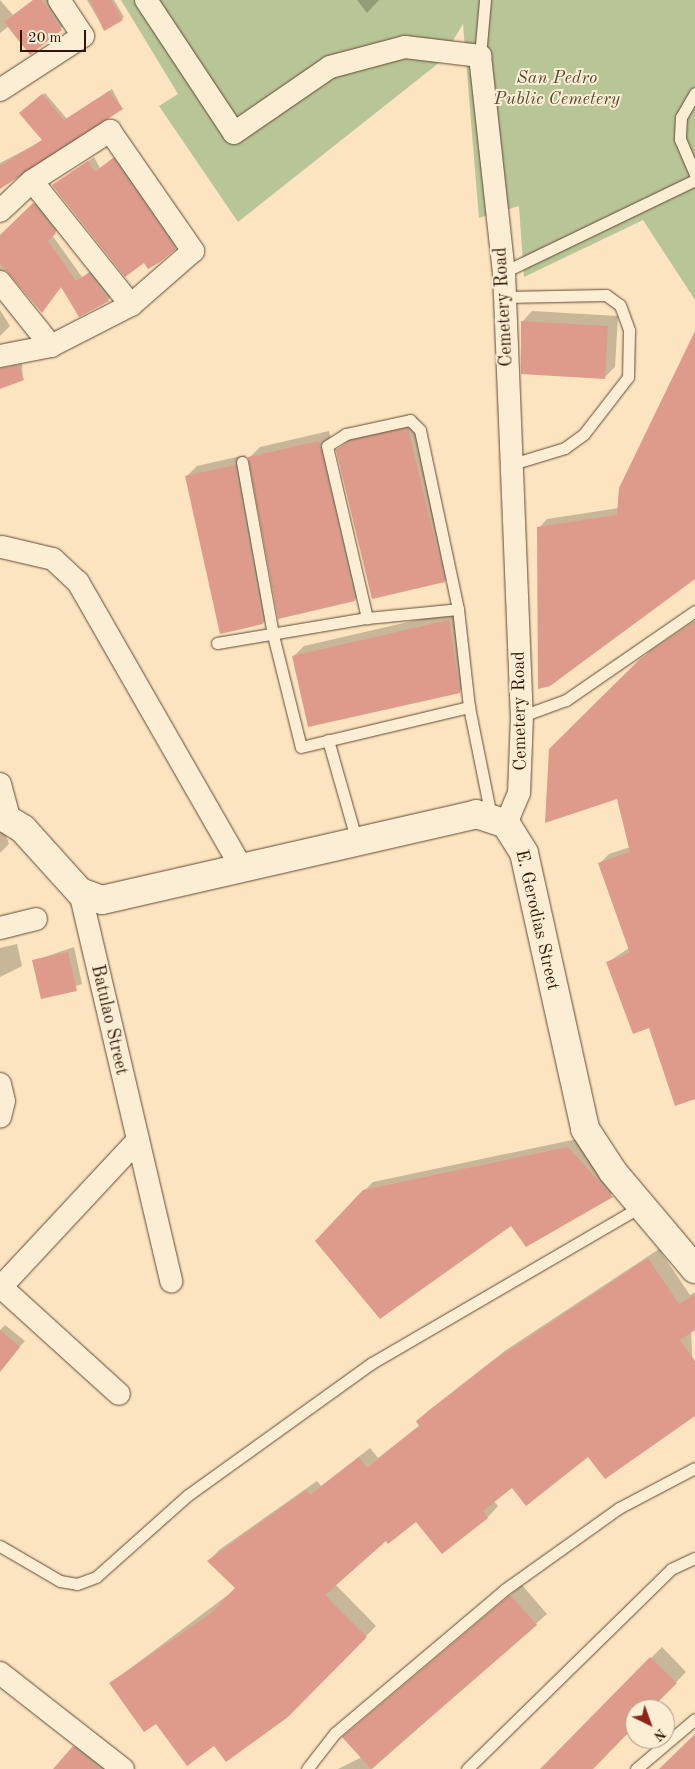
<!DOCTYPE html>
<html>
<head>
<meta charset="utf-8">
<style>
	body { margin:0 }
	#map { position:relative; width:695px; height:1769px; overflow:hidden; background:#fbe4bf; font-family:"Old Standard TT",serif }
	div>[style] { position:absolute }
	.green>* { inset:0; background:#b8c596 }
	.shadow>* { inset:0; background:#0003 }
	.building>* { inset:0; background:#de9b8c }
	.roads { filter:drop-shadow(0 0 1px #644936) drop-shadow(0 0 1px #644936) }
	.service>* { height:11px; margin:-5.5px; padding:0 5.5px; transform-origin:5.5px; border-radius:5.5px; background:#fcedd5 }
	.minor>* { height:22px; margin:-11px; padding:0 11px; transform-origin:11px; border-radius:11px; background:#fcedd5 }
	.tertiary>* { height:28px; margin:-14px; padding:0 14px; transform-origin:14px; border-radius:14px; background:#fcedd5 }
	span { translate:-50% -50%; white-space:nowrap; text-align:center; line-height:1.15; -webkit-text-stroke:4px #fcedd5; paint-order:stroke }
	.park-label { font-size:18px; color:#5a4a33; font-style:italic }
	.street-label { font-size:18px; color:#321508 }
	.north { position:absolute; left:625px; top:1699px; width:50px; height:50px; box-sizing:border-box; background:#fcedd5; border:1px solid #ab9783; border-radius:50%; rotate:138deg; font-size:14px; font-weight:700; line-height:20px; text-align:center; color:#321508 }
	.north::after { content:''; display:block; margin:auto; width:18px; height:22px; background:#8f2418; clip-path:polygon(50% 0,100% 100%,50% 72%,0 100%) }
	.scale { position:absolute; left:20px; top:30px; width:66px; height:22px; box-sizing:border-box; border:2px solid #321508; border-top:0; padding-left:6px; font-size:15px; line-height:18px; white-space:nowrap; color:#321508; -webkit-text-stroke:4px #fcedd5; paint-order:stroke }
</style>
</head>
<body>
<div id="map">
	<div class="green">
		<i style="clip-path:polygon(121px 0,695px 0,695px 300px,643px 220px,524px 277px,519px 206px,479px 218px,463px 24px,440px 62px,238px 222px,159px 106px,178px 94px)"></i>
	</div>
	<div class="shadow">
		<i style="clip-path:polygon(0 0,13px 15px,34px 0,51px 0,67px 23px,30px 53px,9px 26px,0 33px)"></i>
		<i style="clip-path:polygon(87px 0,114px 0,124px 17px,104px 29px)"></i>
		<i style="clip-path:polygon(357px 0,379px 0,367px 13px)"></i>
		<i style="clip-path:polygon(112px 89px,122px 108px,0 187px,0 163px,44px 140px,21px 113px,45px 93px,67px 119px)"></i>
		<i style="clip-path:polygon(119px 154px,180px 243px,175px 248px,54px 185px,94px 157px,100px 168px)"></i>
		<i style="clip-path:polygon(39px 199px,61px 227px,52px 235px,82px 277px,94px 269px,113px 295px,108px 300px,62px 286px,42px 311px,11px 272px,0 270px,0 236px)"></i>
		<i style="clip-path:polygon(0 310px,10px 326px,0 336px)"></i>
		<i style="clip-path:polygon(532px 311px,618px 316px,615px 367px,605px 377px,522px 322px)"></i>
		<i style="clip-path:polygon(695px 334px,695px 578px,539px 528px,547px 519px,619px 508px)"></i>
		<i style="clip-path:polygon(22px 364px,23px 379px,0 380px,0 368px)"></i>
		<i style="clip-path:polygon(418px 418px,455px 570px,444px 581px,337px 450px,361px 431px)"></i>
		<i style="clip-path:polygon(329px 431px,365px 589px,355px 600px,249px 458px,260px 447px)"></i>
		<i style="clip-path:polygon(245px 455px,274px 612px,263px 623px,186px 477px,197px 466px)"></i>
		<i style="clip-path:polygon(460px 610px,470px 681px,459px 692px,294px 656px,304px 646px)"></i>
		<i style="clip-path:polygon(695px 620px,695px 1098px,608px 962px,629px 948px,600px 863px,609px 854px,630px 847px,618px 798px,551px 749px,651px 650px)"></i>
		<i style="clip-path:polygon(0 819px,9px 844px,0 853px)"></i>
		<i style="clip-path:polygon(17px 944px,22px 966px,0 977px,0 948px)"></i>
		<i style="clip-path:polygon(74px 947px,82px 984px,42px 998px,33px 961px)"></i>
		<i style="clip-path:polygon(577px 1139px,621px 1188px,526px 1245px,511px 1224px,364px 1191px,373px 1182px)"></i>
		<i style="clip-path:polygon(659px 1249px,690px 1295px,695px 1292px,691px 1331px,695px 1415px,512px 1486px,494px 1501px,498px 1506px,488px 1517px,442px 1553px,417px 1521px,386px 1540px,335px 1584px,376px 1626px,287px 1716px,214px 1744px,156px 1722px,111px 1683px,237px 1588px,209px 1561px,219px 1550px,317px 1481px,321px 1486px,370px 1448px,378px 1458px,420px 1425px,417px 1421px,428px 1411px,506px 1350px)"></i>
		<i style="clip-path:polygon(5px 1325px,25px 1341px,0 1368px,0 1330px)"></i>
		<i style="clip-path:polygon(522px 1585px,547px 1614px,372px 1769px,338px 1769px,362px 1757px,344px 1737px)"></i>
		<i style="clip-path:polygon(662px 1647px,686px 1672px,650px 1709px,635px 1709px,635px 1724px,591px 1769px,541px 1769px)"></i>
		<i style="clip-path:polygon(82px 1739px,118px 1769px,55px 1769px)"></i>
	</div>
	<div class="building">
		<i style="clip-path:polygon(33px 0,42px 0,62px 30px,30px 55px,4px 22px)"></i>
		<i style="clip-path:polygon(90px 0,111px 0,123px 20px,104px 31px)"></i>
		<i style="clip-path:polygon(109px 91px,123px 109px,0 189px,0 166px,42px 140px,19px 113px,42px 94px,64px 120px)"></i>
		<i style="clip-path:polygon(113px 158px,176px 249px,160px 262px,148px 269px,144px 263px,125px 277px,52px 185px,88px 161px,95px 172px)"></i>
		<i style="clip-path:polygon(33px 203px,56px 233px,48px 241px,76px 281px,89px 273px,109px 301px,79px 317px,61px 287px,42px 313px,0 263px,0 235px)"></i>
		<i style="clip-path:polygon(521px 321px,608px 326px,605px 379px,521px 374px)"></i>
		<i style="clip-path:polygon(695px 331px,695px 579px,550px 686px,538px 689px,537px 527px,617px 515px,619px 488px)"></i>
		<i style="clip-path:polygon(19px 366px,24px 380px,0 389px,0 369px)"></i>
		<i style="clip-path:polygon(408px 428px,445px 582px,372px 599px,336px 450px,349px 441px)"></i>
		<i style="clip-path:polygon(319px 441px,355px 601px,278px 619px,248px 457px)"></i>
		<i style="clip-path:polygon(235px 465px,263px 624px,220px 634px,185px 476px)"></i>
		<i style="clip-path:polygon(449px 620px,460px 693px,308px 727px,292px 656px)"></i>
		<i style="clip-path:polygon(695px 622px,695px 1099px,675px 1106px,649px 1028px,633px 1034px,606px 962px,630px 953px,598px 863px,630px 852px,617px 799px,545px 823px,549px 749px,640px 659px)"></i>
		<i style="clip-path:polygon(68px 952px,77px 991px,41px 999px,32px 960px)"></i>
		<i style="clip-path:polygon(568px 1147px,613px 1197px,526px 1247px,511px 1226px,380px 1319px,315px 1241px,363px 1190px)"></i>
		<i style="clip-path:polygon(648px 1258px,679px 1304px,695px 1294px,695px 1330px,680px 1340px,695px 1361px,695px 1416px,605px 1479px,588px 1457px,526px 1506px,512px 1488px,483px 1511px,488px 1518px,442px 1554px,416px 1522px,388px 1544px,386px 1541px,325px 1595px,367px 1637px,288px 1717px,226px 1762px,214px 1746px,187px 1766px,156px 1724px,144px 1732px,109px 1683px,210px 1614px,235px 1588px,207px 1561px,306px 1490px,310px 1495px,359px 1457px,367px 1468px,419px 1426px,416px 1421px,494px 1360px)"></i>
		<i style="clip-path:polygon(0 1330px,20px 1347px,0 1372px)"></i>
		<i style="clip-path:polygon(510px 1595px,537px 1625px,371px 1769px,342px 1737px)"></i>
		<i style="clip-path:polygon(650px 1657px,677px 1683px,651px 1709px,635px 1709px,635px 1726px,593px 1769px,540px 1769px)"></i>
		<i style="clip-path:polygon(695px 1734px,695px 1769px,659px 1769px)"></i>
		<i style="clip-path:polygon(73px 1746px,86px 1757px,100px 1769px,53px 1769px)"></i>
	</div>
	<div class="roads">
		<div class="service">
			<i style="left:480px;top:56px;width:56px;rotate:-84.9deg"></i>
			<i style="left:695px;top:93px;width:28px;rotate:120deg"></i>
			<i style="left:681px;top:117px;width:22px;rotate:93deg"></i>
			<i style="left:680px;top:139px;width:39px;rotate:67deg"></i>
			<i style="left:504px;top:272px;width:212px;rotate:-25.7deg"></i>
			<i style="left:505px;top:297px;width:101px;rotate:-1.1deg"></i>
			<i style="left:606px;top:295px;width:17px;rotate:36deg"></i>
			<i style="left:620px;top:305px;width:27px;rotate:70deg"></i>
			<i style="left:629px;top:330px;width:47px;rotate:91.2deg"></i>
			<i style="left:628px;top:377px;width:72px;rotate:127.7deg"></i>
			<i style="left:584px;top:434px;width:24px;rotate:144deg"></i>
			<i style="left:565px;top:448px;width:55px;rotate:163.2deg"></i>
			<i style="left:242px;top:462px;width:176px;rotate:79.8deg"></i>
			<i style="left:273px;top:635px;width:115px;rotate:76deg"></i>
			<i style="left:301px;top:747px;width:173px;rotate:-13.4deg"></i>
			<i style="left:469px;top:707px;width:99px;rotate:-96.4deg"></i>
			<i style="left:458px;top:609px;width:183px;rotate:-102deg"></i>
			<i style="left:420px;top:430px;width:14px;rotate:-135deg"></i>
			<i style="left:410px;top:420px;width:66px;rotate:167.7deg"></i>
			<i style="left:346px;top:434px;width:22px;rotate:148deg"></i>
			<i style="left:327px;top:446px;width:177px;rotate:76.9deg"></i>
			<i style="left:217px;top:643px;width:152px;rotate:-9.5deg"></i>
			<i style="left:367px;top:618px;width:91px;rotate:-5.6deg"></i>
			<i style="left:469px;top:707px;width:111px;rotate:78.6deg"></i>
			<i style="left:522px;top:716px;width:47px;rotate:-20deg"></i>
			<i style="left:566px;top:700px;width:157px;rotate:-34.6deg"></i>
			<i style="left:328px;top:740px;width:106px;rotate:74.1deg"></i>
			<i style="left:0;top:1546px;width:69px;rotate:30.3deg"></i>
			<i style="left:60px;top:1581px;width:17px;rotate:10deg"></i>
			<i style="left:77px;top:1584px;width:20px;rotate:-20deg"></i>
			<i style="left:96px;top:1577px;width:123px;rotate:-41.7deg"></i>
			<i style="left:188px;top:1495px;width:226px;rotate:-35.7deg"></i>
			<i style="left:372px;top:1363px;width:312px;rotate:-30.2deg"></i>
			<i style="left:307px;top:1769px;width:46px;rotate:-52.1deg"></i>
			<i style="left:335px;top:1733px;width:221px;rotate:-40.2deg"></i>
			<i style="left:504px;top:1590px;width:141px;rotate:-35.5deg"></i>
			<i style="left:619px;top:1508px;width:86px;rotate:-27.8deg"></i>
			<i style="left:467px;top:1769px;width:286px;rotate:-44.4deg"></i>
			<i style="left:671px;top:1569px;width:26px;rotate:-25deg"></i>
			<i style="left:636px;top:1769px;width:77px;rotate:-40.3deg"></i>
		</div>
		<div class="minor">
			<i style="left:146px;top:0;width:159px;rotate:56.5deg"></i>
			<i style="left:234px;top:133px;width:116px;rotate:-34.5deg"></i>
			<i style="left:330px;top:67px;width:78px;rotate:-14.9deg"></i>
			<i style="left:405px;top:47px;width:76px;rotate:6.8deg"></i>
			<i style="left:480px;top:56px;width:217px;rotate:83.7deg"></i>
			<i style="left:504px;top:272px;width:444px;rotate:87.7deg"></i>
			<i style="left:522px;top:716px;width:77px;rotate:92.2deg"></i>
			<i style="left:519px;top:793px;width:34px;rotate:113deg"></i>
			<i style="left:0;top:90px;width:99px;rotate:-33deg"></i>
			<i style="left:83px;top:36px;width:43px;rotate:-123.7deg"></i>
			<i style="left:32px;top:181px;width:159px;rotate:51.4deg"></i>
			<i style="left:0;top:211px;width:44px;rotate:-43.2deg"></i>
			<i style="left:32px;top:181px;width:93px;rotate:-32.7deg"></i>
			<i style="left:110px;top:131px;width:146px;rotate:55.3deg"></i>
			<i style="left:193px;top:251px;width:82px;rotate:138.9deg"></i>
			<i style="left:131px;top:305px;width:90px;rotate:152.9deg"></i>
			<i style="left:51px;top:346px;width:52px;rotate:168.9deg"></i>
			<i style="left:0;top:282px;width:82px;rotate:51.4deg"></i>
			<i style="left:2px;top:547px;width:52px;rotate:13.2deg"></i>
			<i style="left:53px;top:559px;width:34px;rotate:43deg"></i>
			<i style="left:78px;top:582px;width:328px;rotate:60.2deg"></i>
			<i style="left:0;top:784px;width:34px;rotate:75deg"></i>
			<i style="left:80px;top:892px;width:400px;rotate:76.8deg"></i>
			<i style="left:0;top:928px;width:37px;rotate:-14deg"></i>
			<i style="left:0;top:1084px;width:17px;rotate:77deg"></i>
			<i style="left:4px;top:1101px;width:16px;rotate:104deg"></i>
			<i style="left:1px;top:1287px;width:159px;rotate:42.2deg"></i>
			<i style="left:0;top:1288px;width:202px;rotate:-47deg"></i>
			<i style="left:0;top:1673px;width:156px;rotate:38deg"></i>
		</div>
		<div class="tertiary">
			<i style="left:0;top:815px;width:27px;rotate:31deg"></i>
			<i style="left:23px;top:829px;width:85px;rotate:47.9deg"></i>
			<i style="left:80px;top:892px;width:23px;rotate:20deg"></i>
			<i style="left:102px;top:900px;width:384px;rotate:-12.9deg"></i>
			<i style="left:476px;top:814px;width:32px;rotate:18deg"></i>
			<i style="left:506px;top:824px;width:34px;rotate:58deg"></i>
			<i style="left:524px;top:853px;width:283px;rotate:77.5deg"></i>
			<i style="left:585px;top:1129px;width:51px;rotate:56.9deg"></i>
			<i style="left:613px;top:1172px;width:127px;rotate:49.8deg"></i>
		</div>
	</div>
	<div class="park-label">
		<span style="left:557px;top:89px">San Pedro<br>Public Cemetery</span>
	</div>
	<div class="street-label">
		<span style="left:504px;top:307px;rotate:-93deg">Cemetery Road</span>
		<span style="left:520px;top:711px;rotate:-91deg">Cemetery Road</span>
		<span style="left:537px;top:920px;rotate:77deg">E. Gerodias Street</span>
		<span style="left:109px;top:1020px;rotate:77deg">Batulao Street</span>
	</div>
	<div class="north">N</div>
	<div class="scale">20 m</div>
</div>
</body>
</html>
